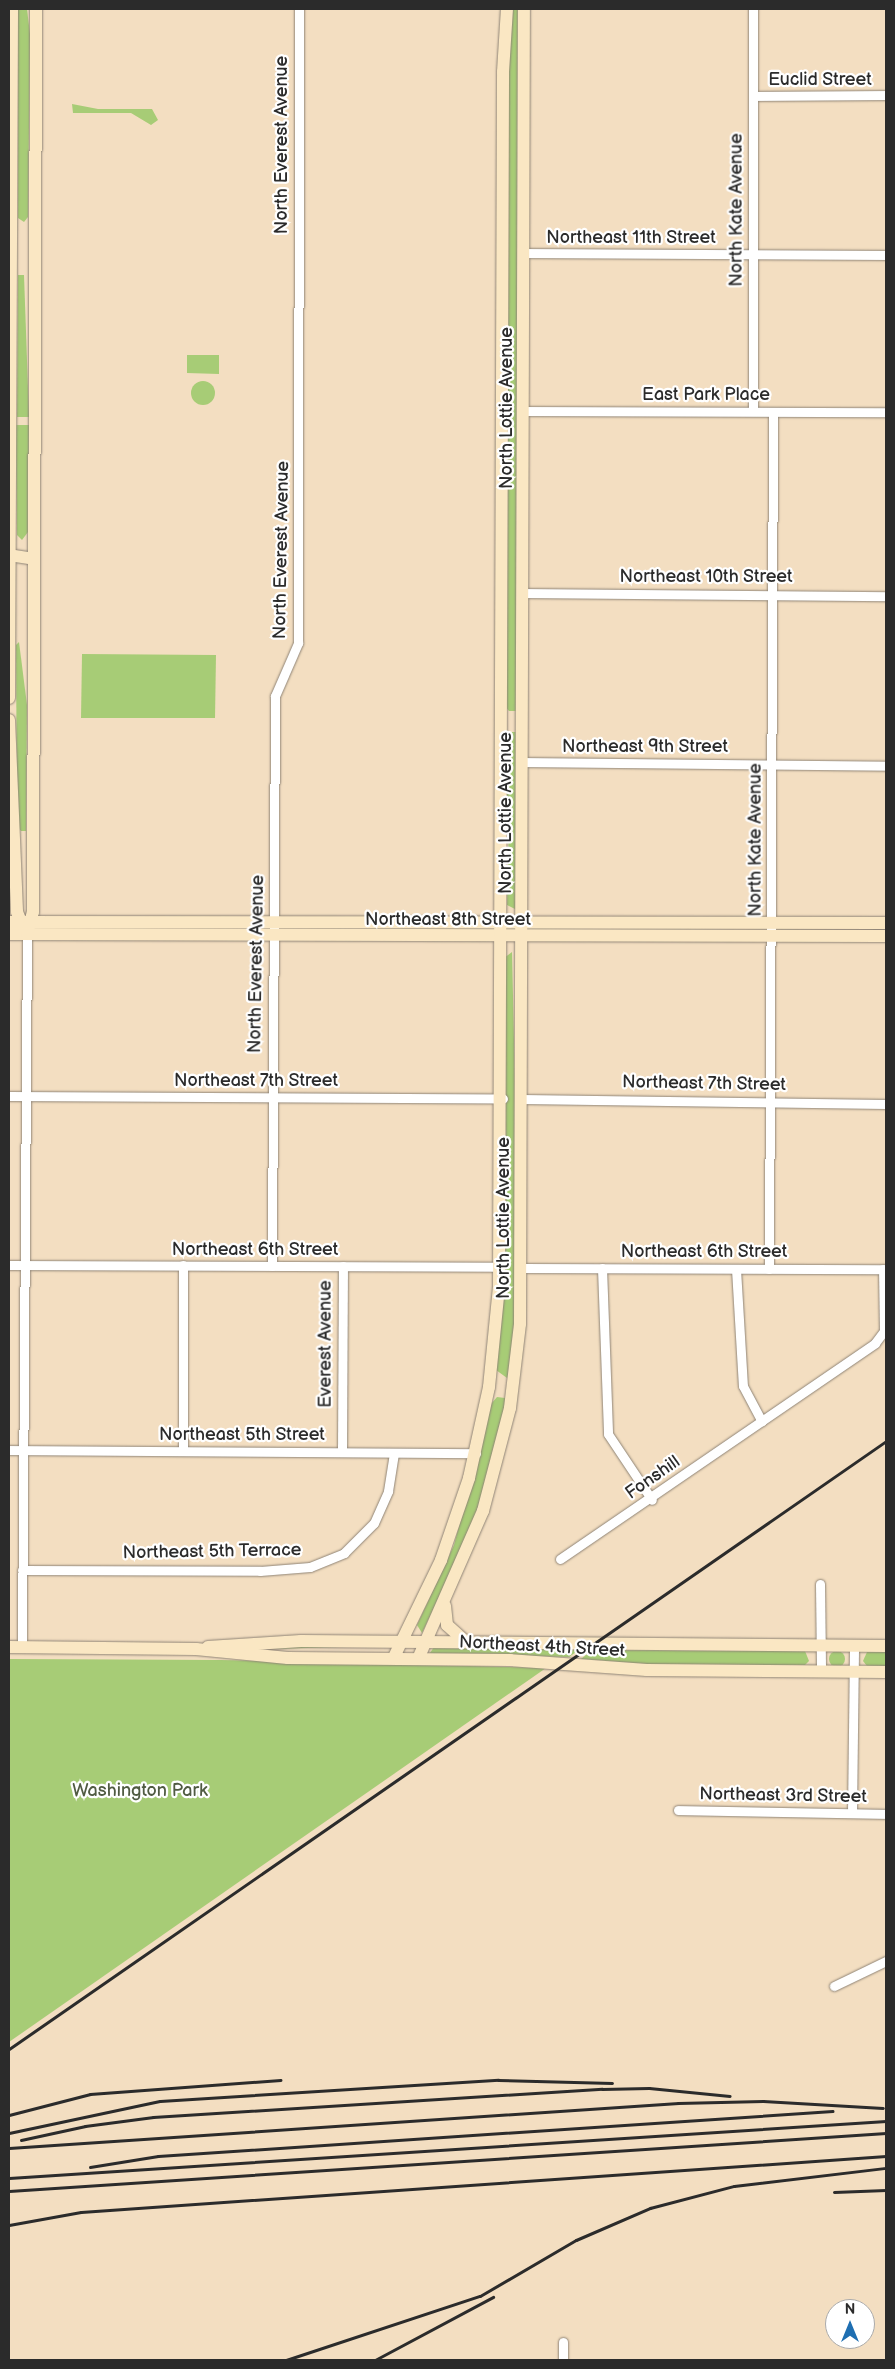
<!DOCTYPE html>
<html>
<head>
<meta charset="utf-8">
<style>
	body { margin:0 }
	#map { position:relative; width:895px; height:2369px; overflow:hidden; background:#f3dec1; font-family:"Balsamiq Sans",sans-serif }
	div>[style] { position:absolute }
	.green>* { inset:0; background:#a7cc76 }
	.round { border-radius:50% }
	.roads { filter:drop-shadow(0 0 1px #8f8476) drop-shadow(0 0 1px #8f8476) }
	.street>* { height:9px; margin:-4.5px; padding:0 4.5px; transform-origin:4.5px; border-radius:4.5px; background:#fff }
	.secondary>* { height:12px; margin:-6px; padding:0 6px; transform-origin:6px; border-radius:6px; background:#fae7c3 }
	.rail>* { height:3px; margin:-1.5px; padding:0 1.5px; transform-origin:1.5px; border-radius:1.5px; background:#2b2b2b }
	span { translate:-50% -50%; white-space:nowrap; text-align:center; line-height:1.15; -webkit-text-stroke:4.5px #fff; paint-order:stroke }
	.street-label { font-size:18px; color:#2b2b2b }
	.park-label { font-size:18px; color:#505b42 }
	.frame { position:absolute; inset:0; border:10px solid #2b2b2b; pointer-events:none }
	.north { position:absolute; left:825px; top:2299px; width:50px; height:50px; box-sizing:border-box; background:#fff; border:1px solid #aaa; border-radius:50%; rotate:0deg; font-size:14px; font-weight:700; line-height:20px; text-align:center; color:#2b2b2b }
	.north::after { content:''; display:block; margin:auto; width:18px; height:22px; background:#1f6fb2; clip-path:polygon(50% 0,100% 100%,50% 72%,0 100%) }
</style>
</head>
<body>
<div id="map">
	<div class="green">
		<i style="clip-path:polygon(18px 9px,27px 9px,30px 34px,28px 217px,24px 222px,18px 218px)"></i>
		<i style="clip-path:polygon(510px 9px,520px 9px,517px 711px,509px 711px,503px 704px,506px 60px)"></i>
		<i style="clip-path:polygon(72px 104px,98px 109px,152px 109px,158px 120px,151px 125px,131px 113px,73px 113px)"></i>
		<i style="clip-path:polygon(18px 275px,24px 275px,29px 417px,17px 417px)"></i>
		<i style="clip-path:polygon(187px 355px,219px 355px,219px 374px,187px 373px)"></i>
		<i class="round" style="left:191px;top:381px;width:24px;height:24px"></i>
		<i style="clip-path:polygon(16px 425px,29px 425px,28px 532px,22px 540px,17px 535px)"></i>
		<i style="clip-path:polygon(19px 642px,27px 705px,26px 831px,21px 831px,17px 826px,16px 645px)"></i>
		<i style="clip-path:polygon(82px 654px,216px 655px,215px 718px,81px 718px)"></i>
		<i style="clip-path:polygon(509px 732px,516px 732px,517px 910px,507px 905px,509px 818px,504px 784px)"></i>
		<i style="clip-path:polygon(512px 952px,519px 1259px,512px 1373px,507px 1378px,496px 1370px,506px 1213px,504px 958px)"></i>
		<i style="clip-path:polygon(497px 1397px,505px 1398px,507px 1408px,484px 1502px,422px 1633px,417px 1625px,454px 1545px,491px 1404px)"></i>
		<i style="clip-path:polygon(301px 1645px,380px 1646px,238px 1650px)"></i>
		<i style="clip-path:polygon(434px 1647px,579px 1650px,569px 1657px,435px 1654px,430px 1653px)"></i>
		<i style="clip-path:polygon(592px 1650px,805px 1651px,809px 1661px,805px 1665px,656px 1665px,581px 1659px)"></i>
		<i class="round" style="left:829px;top:1651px;width:16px;height:16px"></i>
		<i style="clip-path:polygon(867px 1652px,886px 1652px,886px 1666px,867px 1666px,863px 1661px)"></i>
		<i style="clip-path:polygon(9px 1659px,221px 1660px,546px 1668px,9px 2042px)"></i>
	</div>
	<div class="roads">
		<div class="street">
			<i style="left:754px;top:96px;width:132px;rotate:-0.4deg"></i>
			<i style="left:525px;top:253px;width:361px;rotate:0.3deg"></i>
			<i style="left:525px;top:411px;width:361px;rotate:0.2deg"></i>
			<i style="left:753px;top:411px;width:402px;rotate:-90deg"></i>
			<i style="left:525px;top:593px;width:361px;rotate:0.5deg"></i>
			<i style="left:524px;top:762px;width:362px;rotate:0.6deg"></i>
			<i style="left:9px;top:1096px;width:494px;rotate:0.3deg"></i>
			<i style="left:522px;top:1099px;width:364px;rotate:0.8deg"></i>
			<i style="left:9px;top:1265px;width:491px;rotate:0.2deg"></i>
			<i style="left:272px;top:1266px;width:570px;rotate:-89.7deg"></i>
			<i style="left:275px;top:696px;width:58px;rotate:-66.5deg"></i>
			<i style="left:298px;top:643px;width:634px;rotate:-89.91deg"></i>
			<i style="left:522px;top:1268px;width:364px;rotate:0.2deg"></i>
			<i style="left:602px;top:1268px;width:166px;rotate:87.9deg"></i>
			<i style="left:608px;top:1434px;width:79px;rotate:56.3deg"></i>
			<i style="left:736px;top:1269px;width:117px;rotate:86.6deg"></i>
			<i style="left:743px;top:1386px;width:40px;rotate:62deg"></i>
			<i style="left:769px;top:1269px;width:857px;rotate:-89.73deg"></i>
			<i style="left:9px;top:1450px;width:467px;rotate:0.4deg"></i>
			<i style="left:183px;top:1451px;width:186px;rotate:-90deg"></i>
			<i style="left:342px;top:1452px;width:186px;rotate:-89.7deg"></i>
			<i style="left:560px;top:1559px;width:382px;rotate:-34.4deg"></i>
			<i style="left:875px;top:1343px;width:15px;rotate:-53deg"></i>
			<i style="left:884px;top:1331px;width:62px;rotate:-90.9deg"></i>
			<i style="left:22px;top:1570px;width:238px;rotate:0.2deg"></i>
			<i style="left:260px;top:1571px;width:50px;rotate:-4.6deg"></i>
			<i style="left:310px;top:1567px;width:37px;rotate:-22deg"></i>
			<i style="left:344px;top:1553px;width:42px;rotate:-45deg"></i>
			<i style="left:374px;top:1523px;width:35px;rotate:-66deg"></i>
			<i style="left:388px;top:1491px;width:38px;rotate:-81deg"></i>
			<i style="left:820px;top:1584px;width:87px;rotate:89.3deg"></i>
			<i style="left:22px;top:1647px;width:713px;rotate:-89.6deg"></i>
			<i style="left:678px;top:1810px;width:208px;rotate:1.1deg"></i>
			<i style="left:852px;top:1813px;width:167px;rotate:-89.3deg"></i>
			<i style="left:834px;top:1986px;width:58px;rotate:-25.7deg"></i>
			<i style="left:563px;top:2360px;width:18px;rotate:-90deg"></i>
		</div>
		<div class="secondary">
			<i style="left:9px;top:555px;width:24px;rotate:9deg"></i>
			<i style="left:9px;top:698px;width:689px;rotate:-89.75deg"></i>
			<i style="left:9px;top:720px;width:192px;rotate:87.6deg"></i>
			<i style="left:17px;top:912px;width:16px;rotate:68deg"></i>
			<i style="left:9px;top:922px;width:877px;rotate:0.07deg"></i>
			<i style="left:9px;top:934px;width:877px;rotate:0.13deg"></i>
			<i style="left:27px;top:934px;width:23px;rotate:-75deg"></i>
			<i style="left:33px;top:912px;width:903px;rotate:-89.81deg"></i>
			<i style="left:445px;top:1606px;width:19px;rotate:84deg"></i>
			<i style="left:447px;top:1625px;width:24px;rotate:42deg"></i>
			<i style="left:9px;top:1647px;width:187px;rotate:0.6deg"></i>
			<i style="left:196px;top:1649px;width:92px;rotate:5.6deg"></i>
			<i style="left:288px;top:1658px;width:222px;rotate:0.5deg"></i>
			<i style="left:510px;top:1660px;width:137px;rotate:4.2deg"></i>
			<i style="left:647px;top:1670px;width:239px;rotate:0.5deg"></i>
			<i style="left:208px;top:1647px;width:93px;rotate:-3.7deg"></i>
			<i style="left:301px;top:1641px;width:585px;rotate:0.49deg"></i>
			<i style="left:394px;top:1657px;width:108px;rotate:-64.1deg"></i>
			<i style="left:441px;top:1560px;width:87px;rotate:-71.1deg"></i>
			<i style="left:469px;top:1478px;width:93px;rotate:-77.6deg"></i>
			<i style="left:489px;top:1387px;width:100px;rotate:-84.3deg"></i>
			<i style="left:499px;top:1287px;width:1215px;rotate:-89.81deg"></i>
			<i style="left:503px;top:72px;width:63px;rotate:-86.4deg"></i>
			<i style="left:418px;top:1659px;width:162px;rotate:-66.3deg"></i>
			<i style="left:483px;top:1511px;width:106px;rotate:-75.3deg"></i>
			<i style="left:510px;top:1408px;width:85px;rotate:-83.2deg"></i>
			<i style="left:520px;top:1324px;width:1315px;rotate:-89.83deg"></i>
		</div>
	</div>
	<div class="rail">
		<i style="left:9px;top:2049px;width:1067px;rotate:-34.73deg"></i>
		<i style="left:9px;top:2115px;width:84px;rotate:-14.5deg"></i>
		<i style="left:90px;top:2094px;width:191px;rotate:-4.2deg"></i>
		<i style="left:9px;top:2133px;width:154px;rotate:-12deg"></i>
		<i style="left:160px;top:2101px;width:339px;rotate:-3.6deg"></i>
		<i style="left:498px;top:2080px;width:114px;rotate:1.5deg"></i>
		<i style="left:21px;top:2140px;width:66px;rotate:-12.3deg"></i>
		<i style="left:85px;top:2126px;width:69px;rotate:-7.5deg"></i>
		<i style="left:153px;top:2117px;width:450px;rotate:-3.6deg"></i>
		<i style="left:602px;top:2089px;width:47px;rotate:-1.2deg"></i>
		<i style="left:649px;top:2088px;width:81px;rotate:5.6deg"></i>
		<i style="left:9px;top:2148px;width:671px;rotate:-3.85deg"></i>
		<i style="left:678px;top:2103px;width:85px;rotate:-1.3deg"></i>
		<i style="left:763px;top:2101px;width:120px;rotate:3.3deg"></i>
		<i style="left:90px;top:2167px;width:69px;rotate:-9.2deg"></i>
		<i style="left:158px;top:2156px;width:676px;rotate:-3.81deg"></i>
		<i style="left:9px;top:2178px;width:879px;rotate:-3.72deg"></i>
		<i style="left:9px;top:2191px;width:879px;rotate:-3.78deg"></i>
		<i style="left:834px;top:2192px;width:52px;rotate:-2.2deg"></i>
		<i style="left:9px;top:2225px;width:73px;rotate:-10.2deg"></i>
		<i style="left:81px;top:2212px;width:807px;rotate:-3.98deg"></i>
		<i style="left:286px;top:2360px;width:204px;rotate:-18.3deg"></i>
		<i style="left:480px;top:2296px;width:111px;rotate:-30.3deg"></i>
		<i style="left:576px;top:2240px;width:81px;rotate:-23.4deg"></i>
		<i style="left:650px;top:2208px;width:87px;rotate:-14.7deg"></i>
		<i style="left:734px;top:2186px;width:153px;rotate:-6.8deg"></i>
		<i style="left:375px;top:2360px;width:134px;rotate:-28.1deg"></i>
	</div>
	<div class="street-label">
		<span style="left:820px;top:80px">Euclid Street</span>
		<span style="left:282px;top:145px;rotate:-90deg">North Everest Avenue</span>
		<span style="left:737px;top:210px;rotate:-90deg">North Kate Avenue</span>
		<span style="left:631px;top:238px">Northeast 11th Street</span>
		<span style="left:706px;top:395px">East Park Place</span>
		<span style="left:507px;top:408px;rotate:-90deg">North Lottie Avenue</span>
		<span style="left:282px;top:550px;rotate:-89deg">North Everest Avenue</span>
		<span style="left:706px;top:577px">Northeast 10th Street</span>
		<span style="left:645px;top:747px">Northeast 9th Street</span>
		<span style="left:506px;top:813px;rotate:-90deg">North Lottie Avenue</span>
		<span style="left:756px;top:840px;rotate:-90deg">North Kate Avenue</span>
		<span style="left:448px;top:920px">Northeast 8th Street</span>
		<span style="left:257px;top:964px;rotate:-89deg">North Everest Avenue</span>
		<span style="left:256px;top:1081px">Northeast 7th Street</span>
		<span style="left:704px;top:1084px;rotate:1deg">Northeast 7th Street</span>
		<span style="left:504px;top:1218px;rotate:-90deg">North Lottie Avenue</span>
		<span style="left:255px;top:1250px">Northeast 6th Street</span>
		<span style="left:704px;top:1252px">Northeast 6th Street</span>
		<span style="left:326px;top:1344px;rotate:-90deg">Everest Avenue</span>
		<span style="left:242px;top:1435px">Northeast 5th Street</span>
		<span style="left:653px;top:1478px;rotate:-35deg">Fonshill</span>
		<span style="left:212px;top:1552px;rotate:-1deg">Northeast 5th Terrace</span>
		<span style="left:542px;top:1647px;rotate:3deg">Northeast 4th Street</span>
		<span style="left:783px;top:1796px;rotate:1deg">Northeast 3rd Street</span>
	</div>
	<div class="park-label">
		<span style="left:140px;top:1791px">Washington Park</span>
	</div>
	<div class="frame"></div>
	<div class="north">N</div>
</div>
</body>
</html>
